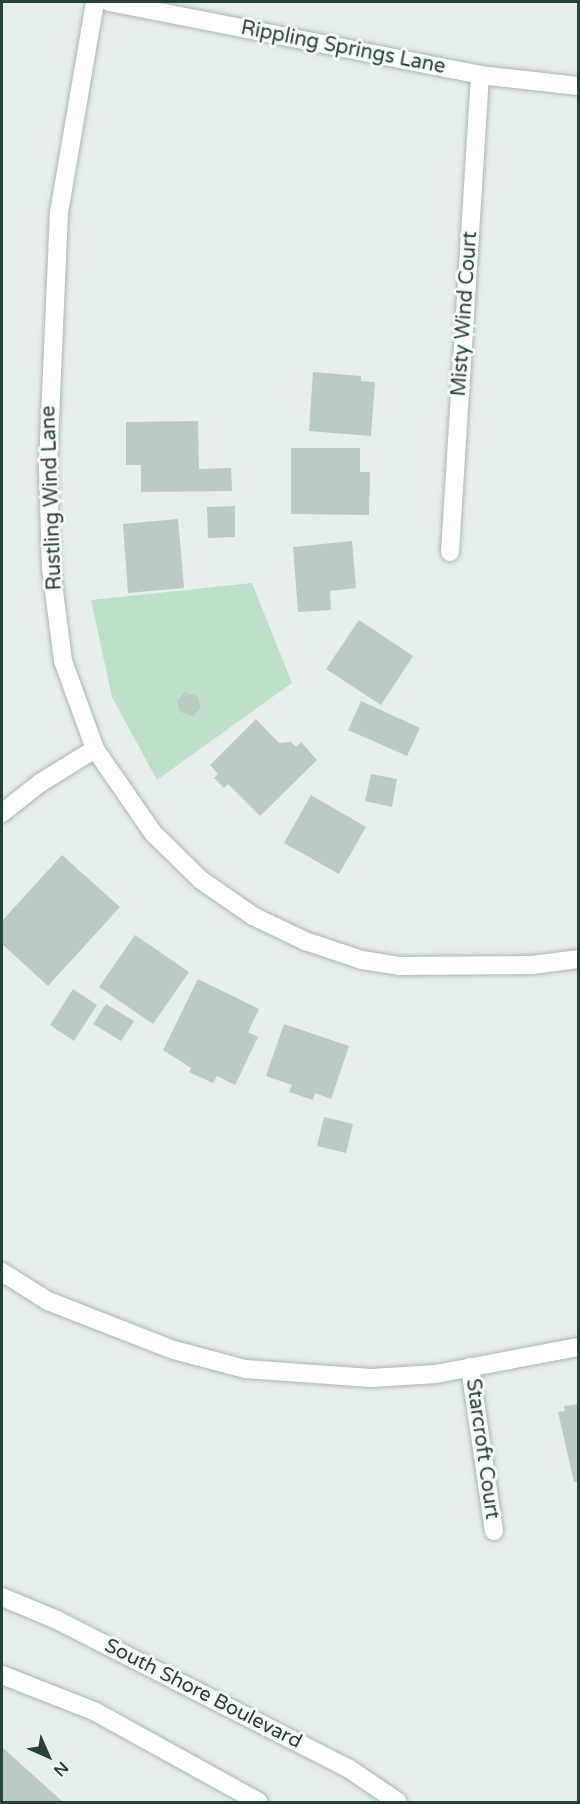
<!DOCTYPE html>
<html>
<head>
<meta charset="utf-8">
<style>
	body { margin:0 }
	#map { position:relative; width:580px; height:1804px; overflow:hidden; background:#e6efeb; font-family:"Varela Round",sans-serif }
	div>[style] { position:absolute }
	.green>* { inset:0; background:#bfe0c8 }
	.building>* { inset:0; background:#bbcac4 }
	.roads { filter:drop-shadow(0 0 2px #a8b8b2) drop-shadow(0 0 2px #a8b8b2) }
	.minor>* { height:18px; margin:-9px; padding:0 9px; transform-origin:9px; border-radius:9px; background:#fff }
	.tertiary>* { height:18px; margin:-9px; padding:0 9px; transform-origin:9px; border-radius:9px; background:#fff }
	span { translate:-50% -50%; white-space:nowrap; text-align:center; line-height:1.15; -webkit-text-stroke:6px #f7fbf9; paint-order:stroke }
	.street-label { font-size:20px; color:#24423a }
	.frame { position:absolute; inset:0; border:3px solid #24423a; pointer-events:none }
	.north { position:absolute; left:18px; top:1726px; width:60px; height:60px; -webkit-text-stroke:4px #f7fbf9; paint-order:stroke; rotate:135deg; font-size:16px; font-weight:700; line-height:24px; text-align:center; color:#24423a }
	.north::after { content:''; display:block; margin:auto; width:21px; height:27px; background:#24423a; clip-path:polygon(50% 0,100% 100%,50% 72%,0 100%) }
</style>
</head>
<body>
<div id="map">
	<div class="green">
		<i style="clip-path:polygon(252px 583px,292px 683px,157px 780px,112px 697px,91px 600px)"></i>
	</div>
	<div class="building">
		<i style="clip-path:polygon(313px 372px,361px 376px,361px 381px,375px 382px,371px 436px,309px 431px)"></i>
		<i style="clip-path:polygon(198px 421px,199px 469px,231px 468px,232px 491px,141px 492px,141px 465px,126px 465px,126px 422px)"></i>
		<i style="clip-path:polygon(291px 448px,360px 448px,360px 472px,370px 472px,369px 515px,291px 514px)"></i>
		<i style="clip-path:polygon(235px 506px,235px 537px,208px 538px,207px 507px)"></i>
		<i style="clip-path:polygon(178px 519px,184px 588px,128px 593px,123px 524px)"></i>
		<i style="clip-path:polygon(352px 541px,356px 588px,330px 591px,331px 610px,298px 612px,293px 547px)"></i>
		<i style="clip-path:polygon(359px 620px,413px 656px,381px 705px,326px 669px)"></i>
		<i style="clip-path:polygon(185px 692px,197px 696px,201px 707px,193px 716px,180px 712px,177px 701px)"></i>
		<i style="clip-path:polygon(361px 701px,420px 728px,407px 756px,348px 730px)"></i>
		<i style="clip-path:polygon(256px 719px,279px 743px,291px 742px,296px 747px,301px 742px,317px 760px,260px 816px,228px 784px,224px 788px,214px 778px,218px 774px,210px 765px)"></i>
		<i style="clip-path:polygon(371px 774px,397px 779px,392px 807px,365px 801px)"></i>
		<i style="clip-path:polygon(311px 795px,366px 827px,339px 874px,284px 843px)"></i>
		<i style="clip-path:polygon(62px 855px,120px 907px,48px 986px,2px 944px,2px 921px)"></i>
		<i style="clip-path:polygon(135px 935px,189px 972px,153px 1024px,99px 987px)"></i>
		<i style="clip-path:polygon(198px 979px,259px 1009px,248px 1032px,258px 1037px,235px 1085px,217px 1076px,213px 1083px,189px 1072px,191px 1068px,163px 1050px)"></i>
		<i style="clip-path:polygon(73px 989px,97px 1005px,74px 1041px,50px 1025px)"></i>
		<i style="clip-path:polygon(106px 1004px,134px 1021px,121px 1041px,93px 1024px)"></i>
		<i style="clip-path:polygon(284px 1024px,349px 1046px,331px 1099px,315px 1093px,313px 1100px,289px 1092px,292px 1085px,266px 1076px)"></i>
		<i style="clip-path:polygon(324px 1117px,353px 1124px,346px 1153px,317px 1146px)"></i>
		<i style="clip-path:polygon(578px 1404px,578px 1482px,574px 1482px,558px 1412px,565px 1411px,564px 1406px)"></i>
		<i style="clip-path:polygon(2px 1747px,63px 1802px,2px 1802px)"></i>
	</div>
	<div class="roads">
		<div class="minor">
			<i style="left:95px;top:2px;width:213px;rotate:99.7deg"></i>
			<i style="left:59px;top:212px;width:255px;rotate:92.5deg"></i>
			<i style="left:48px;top:467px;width:101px;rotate:88.3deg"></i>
			<i style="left:51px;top:568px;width:94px;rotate:82.6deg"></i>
			<i style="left:63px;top:661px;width:94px;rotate:70deg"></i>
			<i style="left:95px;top:749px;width:102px;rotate:55.4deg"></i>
			<i style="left:153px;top:833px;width:67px;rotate:44.4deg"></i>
			<i style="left:201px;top:880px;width:63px;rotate:34.7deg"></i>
			<i style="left:253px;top:916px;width:58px;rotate:25.7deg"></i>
			<i style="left:305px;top:941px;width:60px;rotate:18.4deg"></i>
			<i style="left:362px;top:960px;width:39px;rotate:9deg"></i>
			<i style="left:401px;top:966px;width:131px;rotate:-0.4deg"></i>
			<i style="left:532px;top:965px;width:46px;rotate:-7.4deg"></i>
			<i style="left:109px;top:2px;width:378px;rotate:11.1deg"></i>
			<i style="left:480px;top:75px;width:99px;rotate:6.4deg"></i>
			<i style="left:450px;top:552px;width:478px;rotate:-86.4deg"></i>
			<i style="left:2px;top:813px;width:48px;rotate:-38.3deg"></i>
			<i style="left:40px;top:783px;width:65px;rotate:-31.7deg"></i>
			<i style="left:2px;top:1272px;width:54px;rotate:32.2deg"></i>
			<i style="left:48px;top:1301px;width:135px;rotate:21.3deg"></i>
			<i style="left:174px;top:1350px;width:73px;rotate:15deg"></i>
			<i style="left:245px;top:1369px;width:126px;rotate:4.1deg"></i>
			<i style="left:371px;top:1378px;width:65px;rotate:-3.5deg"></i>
			<i style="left:436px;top:1374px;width:145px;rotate:-10.8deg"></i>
			<i style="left:470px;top:1367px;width:166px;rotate:81.7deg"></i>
		</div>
		<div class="tertiary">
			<i style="left:2px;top:1597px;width:60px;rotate:22.7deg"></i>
			<i style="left:57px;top:1620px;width:326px;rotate:27deg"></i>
			<i style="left:348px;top:1768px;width:60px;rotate:34.2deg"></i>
			<i style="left:2px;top:1675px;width:99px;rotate:21.4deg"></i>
			<i style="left:94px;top:1711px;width:188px;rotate:28.9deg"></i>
		</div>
	</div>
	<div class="street-label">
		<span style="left:343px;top:48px;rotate:11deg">Rippling Springs Lane</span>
		<span style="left:465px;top:314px;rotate:-86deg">Misty Wind Court</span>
		<span style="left:52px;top:498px;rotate:-92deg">Rustling Wind Lane</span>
		<span style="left:482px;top:1449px;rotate:82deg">Starcroft Court</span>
		<span style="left:203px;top:1694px;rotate:27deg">South Shore Boulevard</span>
	</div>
	<div class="frame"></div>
	<div class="north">N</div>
</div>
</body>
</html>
